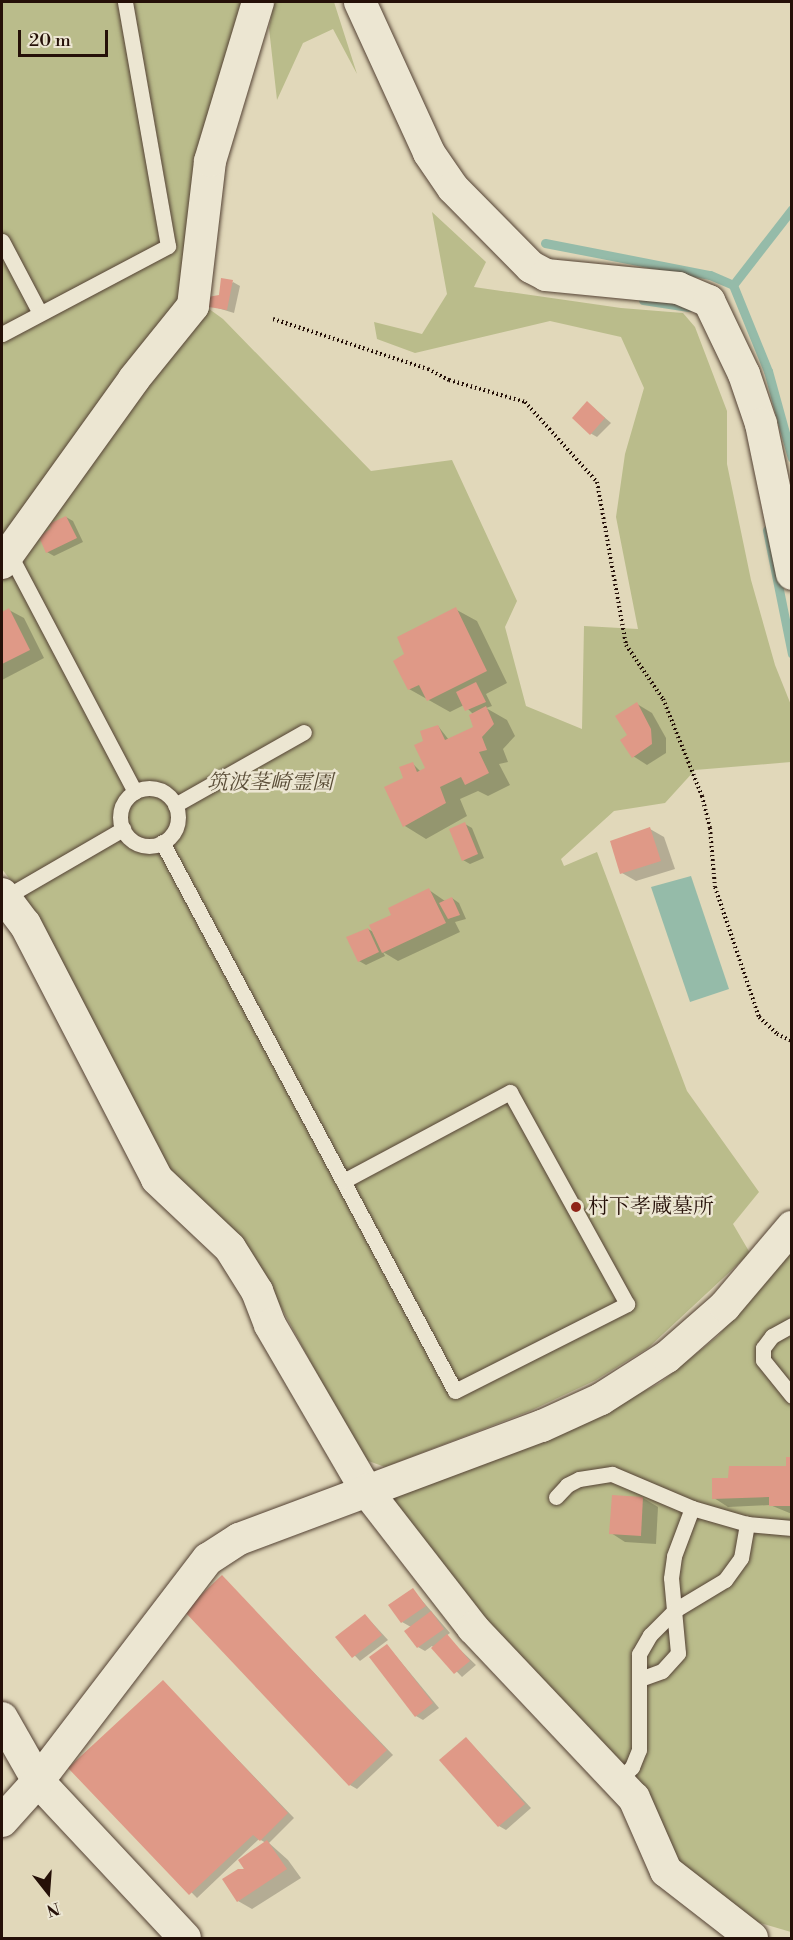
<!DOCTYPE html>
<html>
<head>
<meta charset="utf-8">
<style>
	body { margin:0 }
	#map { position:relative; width:793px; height:1940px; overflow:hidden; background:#e1d8ba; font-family:"Libre Bodoni","Noto Serif JP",serif }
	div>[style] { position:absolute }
	.green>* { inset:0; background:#babc8b }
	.water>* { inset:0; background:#95bba9 }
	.shadow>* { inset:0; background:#0003 }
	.stream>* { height:9px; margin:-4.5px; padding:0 4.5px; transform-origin:4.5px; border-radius:4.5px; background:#95bba9 }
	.building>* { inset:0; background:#df9987 }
	.path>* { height:4px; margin-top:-2px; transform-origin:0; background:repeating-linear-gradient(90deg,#251008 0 1.5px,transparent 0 4.5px) }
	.roads { filter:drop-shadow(0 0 2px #544234) drop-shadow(0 0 2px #544234) }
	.service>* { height:15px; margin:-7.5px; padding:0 7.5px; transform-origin:7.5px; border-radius:7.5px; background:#ece6d2 }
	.service>.ring { margin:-7.5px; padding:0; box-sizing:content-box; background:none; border:15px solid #ece6d2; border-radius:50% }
	.minor>* { height:32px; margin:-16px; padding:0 16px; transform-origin:16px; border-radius:16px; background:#ece6d2 }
	.dots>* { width:16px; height:16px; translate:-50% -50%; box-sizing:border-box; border:3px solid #ece6d2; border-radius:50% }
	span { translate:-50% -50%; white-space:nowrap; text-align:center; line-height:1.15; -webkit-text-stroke:5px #ece6d2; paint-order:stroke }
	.park-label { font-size:21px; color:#594c36; font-style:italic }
	.poi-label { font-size:21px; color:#251008 }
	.left { translate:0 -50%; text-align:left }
	.frame { position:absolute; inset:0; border:3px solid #251008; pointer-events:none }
	.north { position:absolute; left:18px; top:1862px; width:60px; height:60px; -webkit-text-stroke:4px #ece6d2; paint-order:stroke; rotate:163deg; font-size:16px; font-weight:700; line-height:24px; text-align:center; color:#251008 }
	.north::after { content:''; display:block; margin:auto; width:21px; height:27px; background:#251008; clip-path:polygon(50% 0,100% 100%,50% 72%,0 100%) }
	.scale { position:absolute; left:18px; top:30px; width:90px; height:27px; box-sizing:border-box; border:3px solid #251008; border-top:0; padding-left:8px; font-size:18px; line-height:21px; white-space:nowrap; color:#251008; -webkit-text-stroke:4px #ece6d2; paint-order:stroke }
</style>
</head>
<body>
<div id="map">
	<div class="green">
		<i style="clip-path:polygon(2px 2px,248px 2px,187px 293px,223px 319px,371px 471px,452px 460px,517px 601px,505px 627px,526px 706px,582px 729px,584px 626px,638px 629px,616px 517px,625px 454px,644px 388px,621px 337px,550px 321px,415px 353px,377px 339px,374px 322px,422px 334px,447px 294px,432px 212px,486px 262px,474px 287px,621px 308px,683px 313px,695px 327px,727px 411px,727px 464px,751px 580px,775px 665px,791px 705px,791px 762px,695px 770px,665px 803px,614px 811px,561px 859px,564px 866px,597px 852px,687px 1091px,759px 1192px,733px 1224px,750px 1253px,648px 1348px,596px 1380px,530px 1411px,385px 1467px,363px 1459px,268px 1283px,171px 1173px,38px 917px,2px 869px)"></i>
		<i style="clip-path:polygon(274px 2px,334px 2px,357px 74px,333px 29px,303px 43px,277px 100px,269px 28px)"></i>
		<i style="clip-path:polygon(791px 1250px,791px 1932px,757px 1922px,673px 1857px,384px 1498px,568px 1429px,660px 1383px,718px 1336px)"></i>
	</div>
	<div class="water">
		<i style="clip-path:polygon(691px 876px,729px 989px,690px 1002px,651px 887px)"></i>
	</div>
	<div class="shadow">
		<i style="clip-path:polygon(233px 282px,240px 286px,234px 313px,211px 306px)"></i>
		<i style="clip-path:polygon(588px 403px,611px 423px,597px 437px,590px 433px)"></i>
		<i style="clip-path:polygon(66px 517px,73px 521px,83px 542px,54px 556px,47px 552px)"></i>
		<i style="clip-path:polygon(455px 609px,477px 621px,507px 683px,486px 694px,492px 706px,486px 708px,507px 720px,515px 736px,503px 749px,508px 762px,499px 764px,510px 785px,488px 796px,478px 791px,460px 799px,467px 816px,426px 839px,405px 826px,386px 787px,407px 778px,413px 764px,421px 772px,427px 769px,425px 742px,438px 726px,449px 740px,475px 727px,473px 714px,464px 705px,450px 712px,409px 689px)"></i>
		<i style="clip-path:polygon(9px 610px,24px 618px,44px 658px,2px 680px,2px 614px)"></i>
		<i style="clip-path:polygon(637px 704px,652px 713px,666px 738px,666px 753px,647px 765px,633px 756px,628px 735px)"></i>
		<i style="clip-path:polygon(465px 824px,472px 828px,484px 858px,470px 864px,463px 860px)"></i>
		<i style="clip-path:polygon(650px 829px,664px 837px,675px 869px,636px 881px,622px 873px)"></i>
		<i style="clip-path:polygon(429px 890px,445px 901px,452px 898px,459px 903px,466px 919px,455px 922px,460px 932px,398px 961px,383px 952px,385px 956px,366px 965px,359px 961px,368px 929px,375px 933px)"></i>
		<i style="clip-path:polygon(792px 1458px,792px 1514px,770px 1505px,728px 1507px,714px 1498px,730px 1480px,788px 1468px)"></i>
		<i style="clip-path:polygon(613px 1496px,643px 1498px,658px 1507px,656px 1544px,625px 1542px,611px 1533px)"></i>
		<i style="clip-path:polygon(222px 1577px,393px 1755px,357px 1789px,350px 1785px)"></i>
		<i style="clip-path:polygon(413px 1590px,450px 1633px,446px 1636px,476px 1665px,462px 1677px,432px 1646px,425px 1651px,418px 1647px,411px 1627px,402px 1622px)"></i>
		<i style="clip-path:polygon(366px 1616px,388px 1640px,360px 1661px,338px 1638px)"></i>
		<i style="clip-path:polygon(387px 1645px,439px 1708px,423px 1720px,416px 1716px)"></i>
		<i style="clip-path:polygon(163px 1682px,294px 1818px,269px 1843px,288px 1860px,301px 1878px,252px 1909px,238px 1901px,224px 1879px,245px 1868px,266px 1843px,259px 1839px,197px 1898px,70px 1768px)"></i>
		<i style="clip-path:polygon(467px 1739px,531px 1808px,506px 1830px,499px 1826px)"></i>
	</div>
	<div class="stream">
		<i style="left:545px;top:243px;width:168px;rotate:11deg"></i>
		<i style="left:710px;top:275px;width:25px;rotate:23deg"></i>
		<i style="left:733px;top:285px;width:93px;rotate:67.9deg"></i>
		<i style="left:768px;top:371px;width:90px;rotate:74.6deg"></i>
		<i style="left:733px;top:285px;width:96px;rotate:-52.2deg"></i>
		<i style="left:643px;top:300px;width:46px;rotate:8.8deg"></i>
		<i style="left:767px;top:530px;width:126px;rotate:78.6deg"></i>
	</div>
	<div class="building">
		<i style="clip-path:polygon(221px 278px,233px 280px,227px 310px,209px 307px,208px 297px,219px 295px)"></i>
		<i style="clip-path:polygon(587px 401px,605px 418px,590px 435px,572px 418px)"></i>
		<i style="clip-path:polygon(66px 516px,77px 538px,46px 553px,39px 537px,51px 528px,49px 524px)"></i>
		<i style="clip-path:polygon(456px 607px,487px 671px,427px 701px,419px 685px,408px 690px,393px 661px,404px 654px,397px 637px)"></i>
		<i style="clip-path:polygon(9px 608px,30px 650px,2px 664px,2px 612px)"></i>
		<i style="clip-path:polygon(476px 682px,486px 702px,465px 711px,456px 692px)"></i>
		<i style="clip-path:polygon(637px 702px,651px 729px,652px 744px,632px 758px,620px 740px,627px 735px,615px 716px)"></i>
		<i style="clip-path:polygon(486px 706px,494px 724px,482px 737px,487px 750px,479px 752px,489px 773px,465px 785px,461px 777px,440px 787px,446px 803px,403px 827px,384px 787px,403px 778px,399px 767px,413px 762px,417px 772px,425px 768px,414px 745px,423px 741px,420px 731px,438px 725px,445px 740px,473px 727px,469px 715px)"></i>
		<i style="clip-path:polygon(465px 822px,478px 854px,462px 861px,449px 829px)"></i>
		<i style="clip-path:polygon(650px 827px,661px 861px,620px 874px,610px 841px)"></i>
		<i style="clip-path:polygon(429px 888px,446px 923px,382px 953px,369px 925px,391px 915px,388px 908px)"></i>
		<i style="clip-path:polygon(452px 897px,460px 915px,448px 919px,439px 903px)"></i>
		<i style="clip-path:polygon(368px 928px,379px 952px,358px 962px,346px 937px)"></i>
		<i style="clip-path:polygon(786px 1457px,792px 1457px,792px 1506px,769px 1506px,769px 1497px,712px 1499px,712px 1478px,728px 1478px,729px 1466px,786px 1466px)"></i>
		<i style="clip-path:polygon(612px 1495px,643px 1497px,641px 1536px,609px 1534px)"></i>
		<i style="clip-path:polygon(222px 1575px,387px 1750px,349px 1786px,184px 1611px)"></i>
		<i style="clip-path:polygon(413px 1588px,426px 1606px,401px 1623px,388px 1605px)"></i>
		<i style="clip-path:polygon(431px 1611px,444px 1629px,417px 1648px,404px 1631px)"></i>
		<i style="clip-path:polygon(365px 1614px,382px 1635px,352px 1658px,335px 1637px)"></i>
		<i style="clip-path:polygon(447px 1634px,470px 1661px,454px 1674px,431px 1648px)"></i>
		<i style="clip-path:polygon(387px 1644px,433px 1703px,415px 1717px,369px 1657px)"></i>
		<i style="clip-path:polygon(163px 1680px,288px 1813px,260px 1841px,253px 1835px,189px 1895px,68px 1768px)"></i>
		<i style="clip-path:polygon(466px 1737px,525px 1804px,498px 1827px,439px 1760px)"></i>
		<i style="clip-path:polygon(267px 1840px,287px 1869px,237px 1902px,222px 1879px,238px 1869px,244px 1869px,238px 1860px)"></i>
	</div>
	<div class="path">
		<i style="left:273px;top:319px;width:163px;rotate:17.9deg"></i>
		<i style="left:428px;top:369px;width:24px;rotate:28deg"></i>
		<i style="left:449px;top:380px;width:79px;rotate:16.1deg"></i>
		<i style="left:525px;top:402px;width:108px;rotate:48deg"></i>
		<i style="left:597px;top:482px;width:166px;rotate:79.9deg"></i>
		<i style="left:626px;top:645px;width:65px;rotate:55.6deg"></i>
		<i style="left:663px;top:699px;width:105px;rotate:68.1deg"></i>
		<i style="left:702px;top:796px;width:33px;rotate:76deg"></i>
		<i style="left:710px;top:828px;width:59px;rotate:85.2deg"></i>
		<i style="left:715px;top:887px;width:137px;rotate:71.3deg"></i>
		<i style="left:759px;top:1017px;width:25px;rotate:43deg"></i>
		<i style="left:777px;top:1034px;width:17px;rotate:25deg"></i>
	</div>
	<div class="roads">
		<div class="service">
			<i style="left:2px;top:241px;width:81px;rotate:62.2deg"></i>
			<i style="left:2px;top:334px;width:188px;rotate:-27.9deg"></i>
			<i style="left:168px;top:246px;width:248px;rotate:-100deg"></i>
			<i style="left:9px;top:553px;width:270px;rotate:62.2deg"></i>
			<i class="ring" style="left:120px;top:788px;width:43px;height:43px"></i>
			<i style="left:175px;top:805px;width:148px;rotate:-29.5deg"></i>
			<i style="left:162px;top:842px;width:622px;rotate:61.91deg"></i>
			<i style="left:455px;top:1391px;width:193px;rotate:-26.8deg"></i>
			<i style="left:627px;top:1304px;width:242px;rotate:-118.9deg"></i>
			<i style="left:510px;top:1092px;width:189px;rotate:151.9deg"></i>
			<i style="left:4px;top:898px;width:138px;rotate:-30.1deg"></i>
			<i style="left:792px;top:1325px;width:23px;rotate:151deg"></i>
			<i style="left:772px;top:1336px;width:15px;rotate:127deg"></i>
			<i style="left:763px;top:1348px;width:12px;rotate:90deg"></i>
			<i style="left:763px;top:1360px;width:46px;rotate:51.1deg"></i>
			<i style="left:556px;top:1497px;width:16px;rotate:-47deg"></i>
			<i style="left:567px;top:1485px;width:13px;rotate:-27deg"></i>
			<i style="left:579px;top:1479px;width:33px;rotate:-9deg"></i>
			<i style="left:612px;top:1474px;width:87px;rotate:23deg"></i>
			<i style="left:692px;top:1508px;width:57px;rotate:16.2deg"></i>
			<i style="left:747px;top:1524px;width:45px;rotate:5.1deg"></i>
			<i style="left:640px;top:1679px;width:23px;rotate:-20deg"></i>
			<i style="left:662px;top:1671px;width:24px;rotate:-48deg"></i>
			<i style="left:678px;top:1653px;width:75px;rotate:-95.3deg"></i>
			<i style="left:671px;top:1578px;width:22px;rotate:-82deg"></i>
			<i style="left:674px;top:1556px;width:51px;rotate:-69.4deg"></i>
			<i style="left:618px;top:1781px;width:20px;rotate:-45deg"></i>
			<i style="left:632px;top:1767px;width:18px;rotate:-68deg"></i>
			<i style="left:639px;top:1750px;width:96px;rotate:-90deg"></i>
			<i style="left:639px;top:1654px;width:22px;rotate:-60deg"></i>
			<i style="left:650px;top:1635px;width:35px;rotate:-45deg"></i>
			<i style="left:675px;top:1610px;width:58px;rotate:-31deg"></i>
			<i style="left:725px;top:1580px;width:27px;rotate:-54deg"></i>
			<i style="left:741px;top:1558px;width:35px;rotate:-80deg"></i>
		</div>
		<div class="minor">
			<i style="left:360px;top:2px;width:166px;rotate:65.4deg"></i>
			<i style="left:429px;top:153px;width:42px;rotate:55.6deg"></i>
			<i style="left:453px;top:188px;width:111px;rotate:45.4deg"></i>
			<i style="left:531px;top:267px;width:17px;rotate:28deg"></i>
			<i style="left:546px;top:275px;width:133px;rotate:5.6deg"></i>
			<i style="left:678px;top:288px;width:34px;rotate:23deg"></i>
			<i style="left:709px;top:301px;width:81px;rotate:64.4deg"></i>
			<i style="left:744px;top:374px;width:53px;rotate:71.2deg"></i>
			<i style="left:761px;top:424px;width:153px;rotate:78.3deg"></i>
			<i style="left:2px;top:563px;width:226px;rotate:-54.3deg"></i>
			<i style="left:134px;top:379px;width:94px;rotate:-51.1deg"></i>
			<i style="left:193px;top:306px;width:146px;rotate:-83.3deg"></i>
			<i style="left:210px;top:161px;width:166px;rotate:-73.2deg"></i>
			<i style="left:2px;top:894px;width:38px;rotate:53deg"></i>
			<i style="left:25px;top:924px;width:287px;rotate:62.6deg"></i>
			<i style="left:157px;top:1179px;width:100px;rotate:43.4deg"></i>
			<i style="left:230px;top:1248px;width:51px;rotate:57.9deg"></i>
			<i style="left:257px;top:1291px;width:36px;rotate:69deg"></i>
			<i style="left:270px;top:1325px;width:191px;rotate:59.8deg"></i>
			<i style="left:366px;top:1490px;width:175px;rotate:52.2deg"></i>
			<i style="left:473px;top:1628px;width:234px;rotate:46.6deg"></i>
			<i style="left:634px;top:1798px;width:80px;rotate:66.3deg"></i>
			<i style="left:666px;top:1871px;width:109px;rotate:37.9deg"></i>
			<i style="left:2px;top:1718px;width:73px;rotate:60.3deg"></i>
			<i style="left:38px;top:1781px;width:215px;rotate:46.9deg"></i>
			<i style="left:2px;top:1821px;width:54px;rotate:-48deg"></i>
			<i style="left:38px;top:1781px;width:280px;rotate:-52.6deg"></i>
			<i style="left:208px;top:1559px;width:37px;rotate:-33deg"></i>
			<i style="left:239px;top:1539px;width:323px;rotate:-20.5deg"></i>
			<i style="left:542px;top:1426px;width:65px;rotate:-24.6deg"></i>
			<i style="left:601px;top:1399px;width:78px;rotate:-32.5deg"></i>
			<i style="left:667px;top:1357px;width:77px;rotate:-41.3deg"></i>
			<i style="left:725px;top:1306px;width:104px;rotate:-49.7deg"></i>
		</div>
	</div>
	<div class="dots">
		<i style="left:576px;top:1207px;background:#8f2418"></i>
	</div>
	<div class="park-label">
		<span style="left:270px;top:783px">筑波茎崎霊園</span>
	</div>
	<div class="poi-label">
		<span class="left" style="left:588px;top:1207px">村下孝蔵墓所</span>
	</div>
	<div class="frame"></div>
	<div class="north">N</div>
	<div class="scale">20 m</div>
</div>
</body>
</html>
